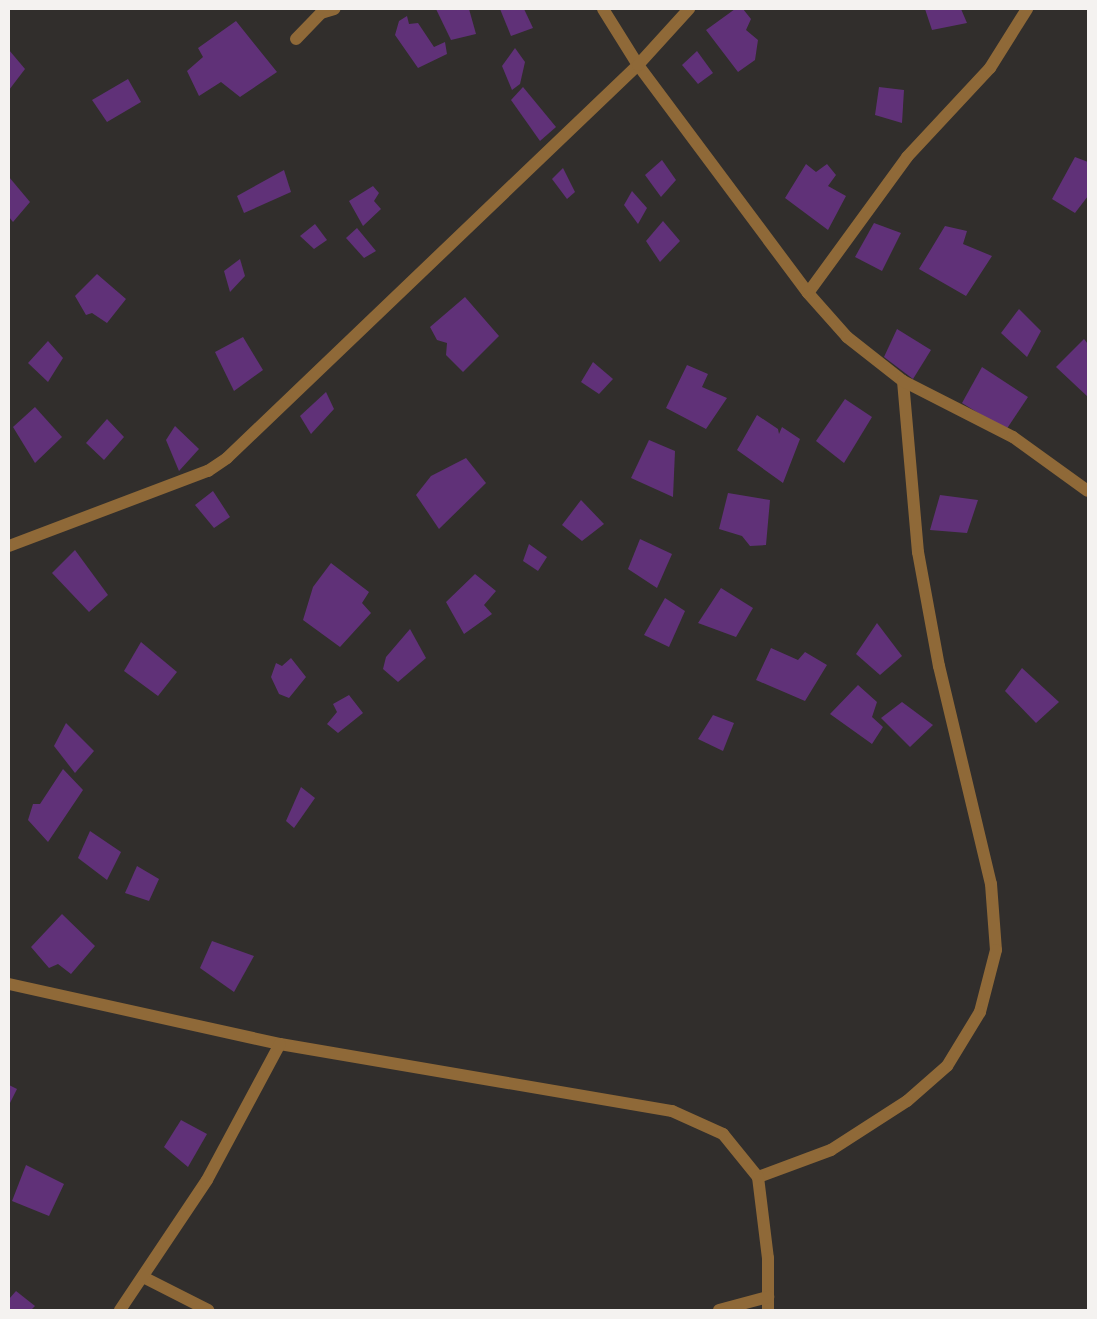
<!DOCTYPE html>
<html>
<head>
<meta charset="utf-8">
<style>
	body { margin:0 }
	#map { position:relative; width:1097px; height:1319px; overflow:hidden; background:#312e2c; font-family:Jost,sans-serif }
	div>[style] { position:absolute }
	.building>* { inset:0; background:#603178 }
	.minor>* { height:12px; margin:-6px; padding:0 6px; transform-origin:6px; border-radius:6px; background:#8f6938 }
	span { translate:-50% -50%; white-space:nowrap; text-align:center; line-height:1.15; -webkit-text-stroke:4.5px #181716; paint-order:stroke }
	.frame { position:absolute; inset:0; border:10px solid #f4f2f0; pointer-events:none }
</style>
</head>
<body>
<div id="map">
	<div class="building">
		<i style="clip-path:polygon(436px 9px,469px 9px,476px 34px,451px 40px)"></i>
		<i style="clip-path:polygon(500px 9px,524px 9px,533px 28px,511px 36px)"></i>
		<i style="clip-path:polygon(735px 9px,743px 9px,751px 19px,746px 30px,758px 40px,755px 60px,738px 72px,706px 30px)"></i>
		<i style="clip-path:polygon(925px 9px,961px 9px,967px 23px,932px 30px)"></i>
		<i style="clip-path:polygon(407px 16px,409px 24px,418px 23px,434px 47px,445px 42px,447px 54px,418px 68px,395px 35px,399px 21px)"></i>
		<i style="clip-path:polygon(236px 21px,277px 72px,240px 97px,221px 82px,199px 96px,187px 71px,203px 57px,198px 48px)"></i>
		<i style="clip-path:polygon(515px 48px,525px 62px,520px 84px,512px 90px,502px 66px)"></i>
		<i style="clip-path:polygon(9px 50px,25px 69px,9px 90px)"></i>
		<i style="clip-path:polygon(697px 51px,713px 73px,698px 84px,682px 65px)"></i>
		<i style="clip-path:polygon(128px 79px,141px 102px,107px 122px,92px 100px)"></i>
		<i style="clip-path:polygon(523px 87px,556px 127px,540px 141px,511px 100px)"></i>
		<i style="clip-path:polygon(879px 87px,904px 90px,902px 123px,875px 115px)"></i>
		<i style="clip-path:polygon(1075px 157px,1088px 162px,1088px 196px,1075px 213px,1052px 199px)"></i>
		<i style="clip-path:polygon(662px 160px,676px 180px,661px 197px,645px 175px)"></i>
		<i style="clip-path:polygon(806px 164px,816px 172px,827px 164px,836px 175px,828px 186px,846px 196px,828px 230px,785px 198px)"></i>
		<i style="clip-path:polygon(563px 168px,575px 192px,567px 199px,552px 179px)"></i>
		<i style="clip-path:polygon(284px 170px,291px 192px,244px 213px,237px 196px)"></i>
		<i style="clip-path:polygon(9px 177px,30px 202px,13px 222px,9px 217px)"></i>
		<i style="clip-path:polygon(373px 186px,379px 193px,374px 201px,381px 209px,363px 226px,349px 201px)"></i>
		<i style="clip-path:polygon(632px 191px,647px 208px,638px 224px,624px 205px)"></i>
		<i style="clip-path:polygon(663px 221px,680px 241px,660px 262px,646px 241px)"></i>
		<i style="clip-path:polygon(874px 223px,901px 233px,882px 271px,855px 257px)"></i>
		<i style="clip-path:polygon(315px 224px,327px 240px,314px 249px,300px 236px)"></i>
		<i style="clip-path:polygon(945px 226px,967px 231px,963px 244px,992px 256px,966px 296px,919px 269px)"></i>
		<i style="clip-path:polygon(357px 228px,376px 251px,364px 258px,346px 238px)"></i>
		<i style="clip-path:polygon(240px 259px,245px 276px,230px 292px,224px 271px)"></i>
		<i style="clip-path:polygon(97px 274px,126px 299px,107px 323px,92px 313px,86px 315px,75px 296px)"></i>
		<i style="clip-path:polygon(465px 297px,499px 336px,463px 372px,446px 355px,447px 343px,437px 340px,430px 327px)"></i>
		<i style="clip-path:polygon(1019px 309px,1041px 331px,1027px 357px,1001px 333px)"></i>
		<i style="clip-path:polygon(897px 329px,931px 350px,913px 379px,884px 357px)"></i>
		<i style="clip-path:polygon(243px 337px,263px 370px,234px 391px,215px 352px)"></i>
		<i style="clip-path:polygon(1084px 339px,1088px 344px,1088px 397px,1056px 367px)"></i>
		<i style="clip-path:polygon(48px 341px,63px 358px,48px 382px,28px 363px)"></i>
		<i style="clip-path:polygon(593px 362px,613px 379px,599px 394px,581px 382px)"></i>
		<i style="clip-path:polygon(687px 365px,708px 374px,702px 387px,727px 398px,706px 429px,666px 408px)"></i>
		<i style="clip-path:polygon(982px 367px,1028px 397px,1006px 430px,962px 403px)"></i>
		<i style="clip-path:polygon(326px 392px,334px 409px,311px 434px,300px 416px)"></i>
		<i style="clip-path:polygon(845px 399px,872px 417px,844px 463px,816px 441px)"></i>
		<i style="clip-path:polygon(35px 407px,62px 437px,35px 463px,13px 427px)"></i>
		<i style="clip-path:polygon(757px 415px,778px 429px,779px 434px,782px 427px,800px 439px,783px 483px,737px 450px)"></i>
		<i style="clip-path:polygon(107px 419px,124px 437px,104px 460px,86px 443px)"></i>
		<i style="clip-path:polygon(175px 426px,199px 449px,179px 471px,166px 440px)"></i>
		<i style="clip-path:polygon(649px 440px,675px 451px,673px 497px,631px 478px)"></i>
		<i style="clip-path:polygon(466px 458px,486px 483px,439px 529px,416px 495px,431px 476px)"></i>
		<i style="clip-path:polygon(213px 491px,230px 517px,214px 528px,195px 505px)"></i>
		<i style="clip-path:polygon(728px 493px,770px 500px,766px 545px,750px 546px,742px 536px,719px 529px)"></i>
		<i style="clip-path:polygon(940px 495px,978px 500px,967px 533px,930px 530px)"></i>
		<i style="clip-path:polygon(581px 500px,604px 524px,582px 541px,562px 525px)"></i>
		<i style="clip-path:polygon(640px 539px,672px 554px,657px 588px,628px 569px)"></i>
		<i style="clip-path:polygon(529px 544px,547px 557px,538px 571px,523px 561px)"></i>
		<i style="clip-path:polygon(75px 550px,108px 595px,89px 612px,52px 573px)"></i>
		<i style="clip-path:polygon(331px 563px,369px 592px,362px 603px,371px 613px,340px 647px,303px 620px,313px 587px)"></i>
		<i style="clip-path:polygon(475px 574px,496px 591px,484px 605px,492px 614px,464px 634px,446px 602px)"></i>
		<i style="clip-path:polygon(721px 588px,753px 608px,736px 637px,698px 623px)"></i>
		<i style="clip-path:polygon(665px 598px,685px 611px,669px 647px,644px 635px)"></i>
		<i style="clip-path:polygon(877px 623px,902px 656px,880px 675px,856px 654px)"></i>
		<i style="clip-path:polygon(410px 629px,426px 658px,398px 682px,383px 669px,386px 657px)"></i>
		<i style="clip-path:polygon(141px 642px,177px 672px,158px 696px,124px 671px)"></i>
		<i style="clip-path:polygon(771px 648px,798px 660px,805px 652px,827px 665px,805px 701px,756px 680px)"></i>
		<i style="clip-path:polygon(291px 658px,306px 677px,289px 698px,279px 694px,271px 677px,276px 663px,282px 666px)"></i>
		<i style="clip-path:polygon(1022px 668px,1059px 702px,1036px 723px,1005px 691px)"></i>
		<i style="clip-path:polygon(858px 685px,877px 702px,872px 717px,883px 727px,872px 744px,830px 714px)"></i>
		<i style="clip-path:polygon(349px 695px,363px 713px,338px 733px,327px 724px,337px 712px,333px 704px)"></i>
		<i style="clip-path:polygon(902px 702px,933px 725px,910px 747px,881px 718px)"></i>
		<i style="clip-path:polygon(713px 715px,734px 723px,723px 751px,698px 739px)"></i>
		<i style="clip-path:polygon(66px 723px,94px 751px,75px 773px,54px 746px)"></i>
		<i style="clip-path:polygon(63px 769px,83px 790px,48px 842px,28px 820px,33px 804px,40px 804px)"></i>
		<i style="clip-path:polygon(301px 787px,315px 798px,294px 828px,286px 821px)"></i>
		<i style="clip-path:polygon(90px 831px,121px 852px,107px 880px,78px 858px)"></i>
		<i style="clip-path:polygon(137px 866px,159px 879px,149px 901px,125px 893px)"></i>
		<i style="clip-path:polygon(62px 914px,95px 946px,71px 974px,58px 964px,49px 968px,31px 947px)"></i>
		<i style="clip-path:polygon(212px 941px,254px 956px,234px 992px,200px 968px)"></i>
		<i style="clip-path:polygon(9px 1085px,17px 1089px,9px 1105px)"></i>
		<i style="clip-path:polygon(181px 1120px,207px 1134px,188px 1167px,164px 1147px)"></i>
		<i style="clip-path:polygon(26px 1165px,64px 1184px,49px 1216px,12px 1201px)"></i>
		<i style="clip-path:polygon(16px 1291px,35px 1306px,31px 1310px,9px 1310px,9px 1299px)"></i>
	</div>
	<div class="minor">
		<i style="left:603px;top:9px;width:66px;rotate:58deg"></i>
		<i style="left:638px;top:65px;width:284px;rotate:53.3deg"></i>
		<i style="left:808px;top:293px;width:59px;rotate:48.4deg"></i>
		<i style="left:847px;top:337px;width:71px;rotate:38.2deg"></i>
		<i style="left:903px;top:381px;width:172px;rotate:85deg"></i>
		<i style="left:918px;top:552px;width:116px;rotate:79.6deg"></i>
		<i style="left:939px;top:666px;width:224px;rotate:76.6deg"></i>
		<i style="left:991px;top:884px;width:66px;rotate:85.7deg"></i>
		<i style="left:996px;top:950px;width:64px;rotate:104.5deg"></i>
		<i style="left:980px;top:1012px;width:63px;rotate:121.4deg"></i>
		<i style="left:947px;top:1066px;width:53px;rotate:138.8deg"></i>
		<i style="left:907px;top:1101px;width:90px;rotate:147.2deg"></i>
		<i style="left:831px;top:1150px;width:78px;rotate:159.7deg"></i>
		<i style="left:296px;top:39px;width:36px;rotate:-46deg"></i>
		<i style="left:321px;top:13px;width:14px;rotate:-17deg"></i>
		<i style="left:808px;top:293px;width:168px;rotate:-53.9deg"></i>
		<i style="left:907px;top:157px;width:122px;rotate:-47deg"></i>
		<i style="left:990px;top:68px;width:70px;rotate:-57.9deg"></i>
		<i style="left:903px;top:381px;width:123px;rotate:27deg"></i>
		<i style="left:1013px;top:437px;width:92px;rotate:35.8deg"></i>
		<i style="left:9px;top:546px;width:213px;rotate:-20.7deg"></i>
		<i style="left:208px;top:471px;width:23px;rotate:-34deg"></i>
		<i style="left:227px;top:458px;width:569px;rotate:-43.72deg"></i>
		<i style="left:638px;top:65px;width:76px;rotate:-47.7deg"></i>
		<i style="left:9px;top:984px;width:278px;rotate:12.5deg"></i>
		<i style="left:280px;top:1044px;width:398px;rotate:9.7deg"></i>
		<i style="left:672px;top:1111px;width:56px;rotate:24.3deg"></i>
		<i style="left:723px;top:1134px;width:55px;rotate:50.9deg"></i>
		<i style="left:758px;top:1177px;width:82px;rotate:83deg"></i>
		<i style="left:768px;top:1258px;width:52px;rotate:90deg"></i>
		<i style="left:145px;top:1278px;width:71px;rotate:26.9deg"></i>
		<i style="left:120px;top:1310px;width:156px;rotate:-56.2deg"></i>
		<i style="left:207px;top:1180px;width:154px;rotate:-61.8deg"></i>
		<i style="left:719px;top:1310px;width:51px;rotate:-14.9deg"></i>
	</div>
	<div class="frame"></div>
</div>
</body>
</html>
